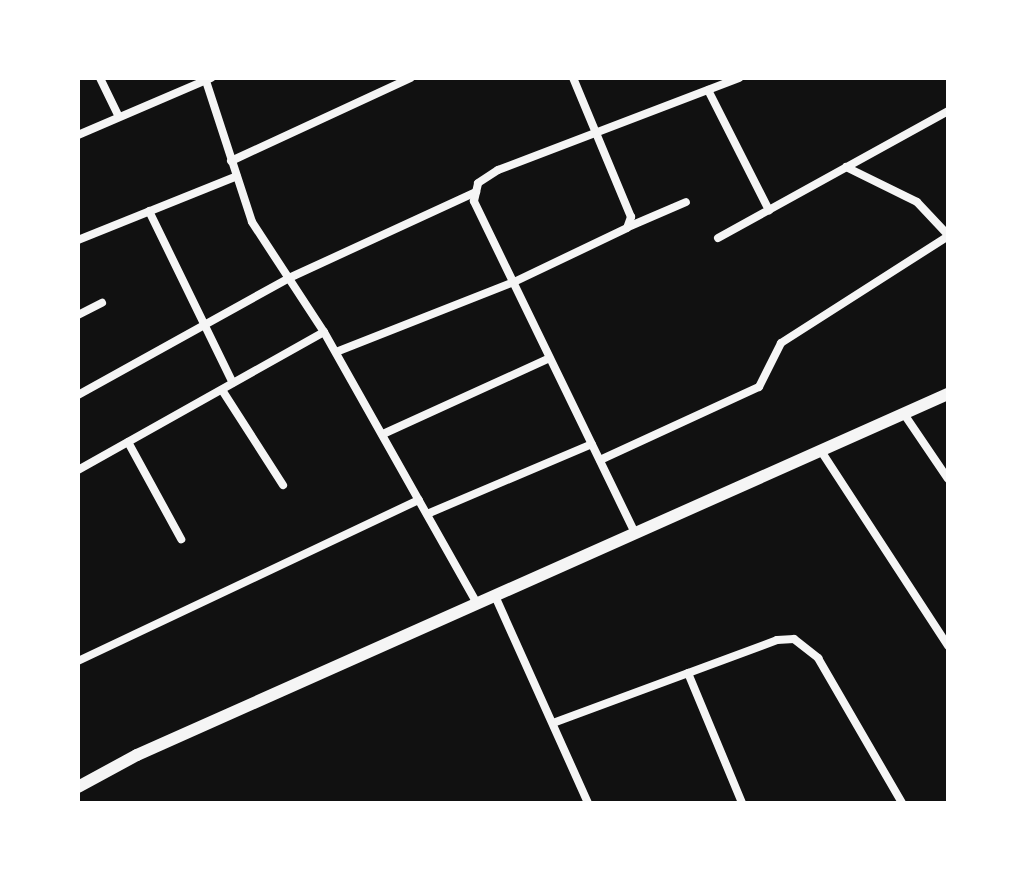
<!DOCTYPE html>
<html>
<head>
<meta charset="utf-8">
<style>
	body { margin:0 }
	#map { position:relative; width:1026px; height:881px; overflow:hidden; background:#111; font-family:Overpass,sans-serif }
	div>[style] { position:absolute }
	.minor>* { height:8px; margin:-4px; padding:0 4px; transform-origin:4px; border-radius:4px; background:#f5f5f5 }
	.tertiary>* { height:12px; margin:-6px; padding:0 6px; transform-origin:6px; border-radius:6px; background:#f5f5f5 }
	span { translate:-50% -50%; white-space:nowrap; text-align:center; line-height:1.15; -webkit-text-stroke:8px #fff; paint-order:stroke }
	.frame { position:absolute; inset:0; border:80px solid #fff; pointer-events:none }
</style>
</head>
<body>
<div id="map">
	<div class="minor">
		<i style="left:100px;top:78px;width:43px;rotate:64deg"></i>
		<i style="left:206px;top:81px;width:148px;rotate:71.9deg"></i>
		<i style="left:252px;top:222px;width:131px;rotate:56.8deg"></i>
		<i style="left:324px;top:332px;width:312px;rotate:60.6deg"></i>
		<i style="left:708px;top:90px;width:135px;rotate:63.1deg"></i>
		<i style="left:78px;top:135px;width:145px;rotate:-23.2deg"></i>
		<i style="left:231px;top:161px;width:198px;rotate:-24.8deg"></i>
		<i style="left:846px;top:167px;width:79px;rotate:26.2deg"></i>
		<i style="left:917px;top:202px;width:45px;rotate:46.8deg"></i>
		<i style="left:149px;top:211px;width:191px;rotate:64deg"></i>
		<i style="left:628px;top:227px;width:63px;rotate:-23.3deg"></i>
		<i style="left:718px;top:238px;width:263px;rotate:-28.9deg"></i>
		<i style="left:78px;top:240px;width:171px;rotate:-21.9deg"></i>
		<i style="left:78px;top:315px;width:27px;rotate:-27deg"></i>
		<i style="left:336px;top:352px;width:191px;rotate:-21.5deg"></i>
		<i style="left:514px;top:282px;width:125px;rotate:-25.5deg"></i>
		<i style="left:627px;top:228px;width:12px;rotate:-70deg"></i>
		<i style="left:631px;top:217px;width:151px;rotate:-112.6deg"></i>
		<i style="left:222px;top:390px;width:113px;rotate:57.3deg"></i>
		<i style="left:78px;top:395px;width:241px;rotate:-29deg"></i>
		<i style="left:289px;top:278px;width:206px;rotate:-24.7deg"></i>
		<i style="left:904px;top:414px;width:78px;rotate:55.9deg"></i>
		<i style="left:383px;top:434px;width:183px;rotate:-24.5deg"></i>
		<i style="left:128px;top:442px;width:111px;rotate:61.3deg"></i>
		<i style="left:821px;top:451px;width:233px;rotate:56.9deg"></i>
		<i style="left:600px;top:460px;width:175px;rotate:-24.7deg"></i>
		<i style="left:759px;top:387px;width:49px;rotate:-63.4deg"></i>
		<i style="left:781px;top:343px;width:198px;rotate:-32.6deg"></i>
		<i style="left:78px;top:470px;width:282px;rotate:-29.3deg"></i>
		<i style="left:427px;top:514px;width:179px;rotate:-23deg"></i>
		<i style="left:635px;top:533px;width:369px;rotate:-115.9deg"></i>
		<i style="left:474px;top:201px;width:18px;rotate:-77deg"></i>
		<i style="left:478px;top:183px;width:24px;rotate:-33deg"></i>
		<i style="left:498px;top:170px;width:258px;rotate:-20.9deg"></i>
		<i style="left:495px;top:596px;width:227px;rotate:65.8deg"></i>
		<i style="left:78px;top:661px;width:377px;rotate:-25.3deg"></i>
		<i style="left:688px;top:673px;width:141px;rotate:67.4deg"></i>
		<i style="left:553px;top:723px;width:239px;rotate:-20.3deg"></i>
		<i style="left:777px;top:640px;width:17px;rotate:-3deg"></i>
		<i style="left:794px;top:639px;width:31px;rotate:38deg"></i>
		<i style="left:818px;top:658px;width:168px;rotate:59.9deg"></i>
	</div>
	<div class="tertiary">
		<i style="left:78px;top:787px;width:67px;rotate:-28.5deg"></i>
		<i style="left:137px;top:755px;width:888px;rotate:-24deg"></i>
	</div>
	<div class="frame"></div>
</div>
</body>
</html>
